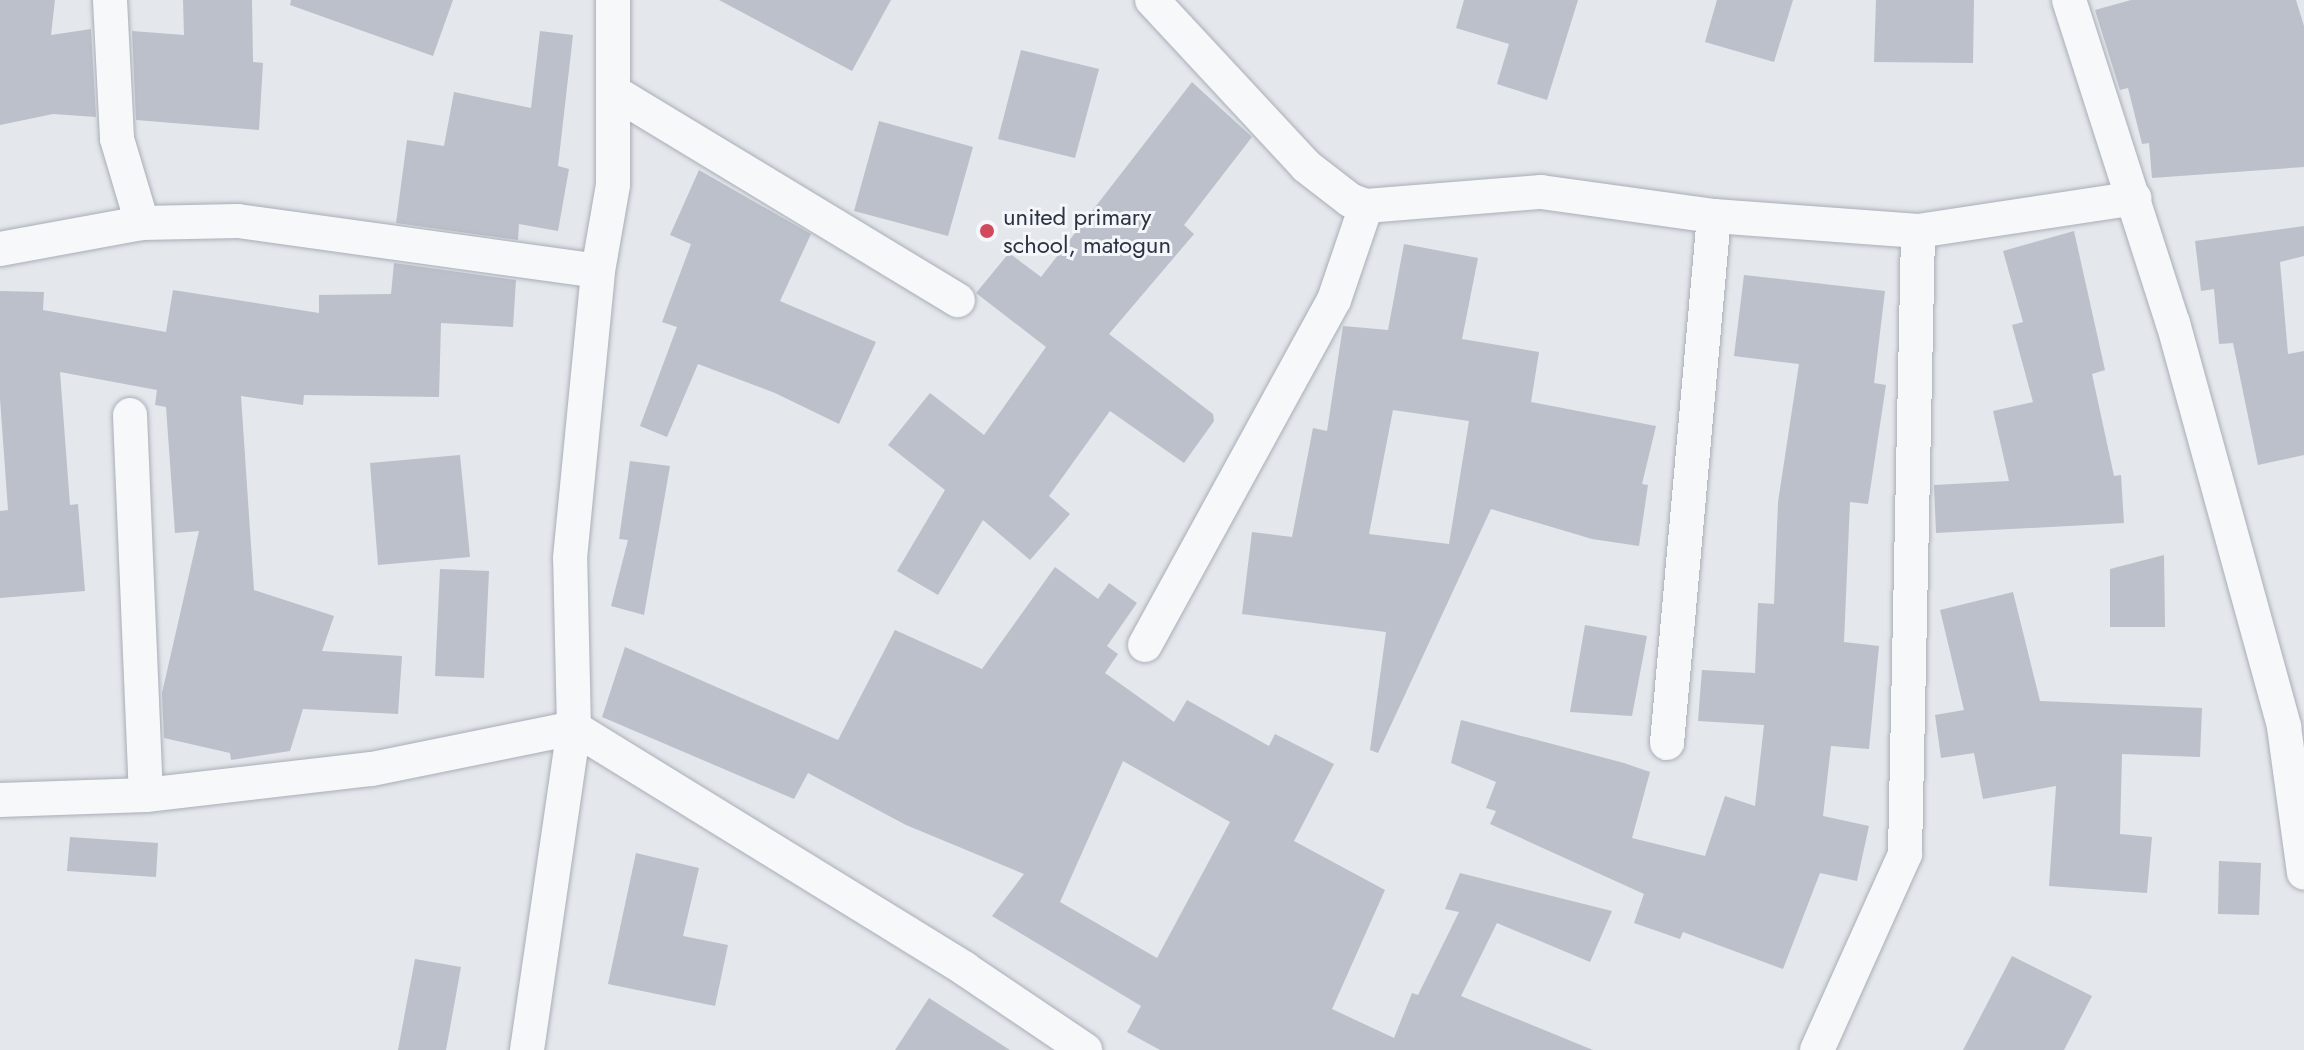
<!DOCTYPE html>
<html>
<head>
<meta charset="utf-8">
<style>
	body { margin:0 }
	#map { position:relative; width:2304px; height:1050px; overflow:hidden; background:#e4e7ec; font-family:Jost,sans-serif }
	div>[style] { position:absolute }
	.building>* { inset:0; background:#bbc0ca }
	.roads { filter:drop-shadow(0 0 2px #a9aeb7) drop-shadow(0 0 2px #a9aeb7) }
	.street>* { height:34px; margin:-17px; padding:0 17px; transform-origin:17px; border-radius:17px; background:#f7f8fa }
	.dots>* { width:22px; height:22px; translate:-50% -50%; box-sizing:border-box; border:4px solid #f4f6f9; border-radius:50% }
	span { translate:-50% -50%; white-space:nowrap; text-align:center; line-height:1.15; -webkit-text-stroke:6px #f4f6f9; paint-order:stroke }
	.poi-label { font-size:24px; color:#2b3445 }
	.left { translate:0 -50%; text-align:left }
</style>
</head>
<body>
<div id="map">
	<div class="building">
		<i style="clip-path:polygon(0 0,55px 0,51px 35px,91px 29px,96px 117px,53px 114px,0 125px)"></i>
		<i style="clip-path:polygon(183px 0,252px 0,253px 62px,263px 63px,259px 130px,136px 120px,132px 31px,184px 35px)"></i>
		<i style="clip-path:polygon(291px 0,453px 0,433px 56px,290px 5px)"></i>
		<i style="clip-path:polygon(719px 0,891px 0,852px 71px)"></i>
		<i style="clip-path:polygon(1464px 0,1578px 0,1547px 100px,1497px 84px,1509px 44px,1456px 28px)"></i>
		<i style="clip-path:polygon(1717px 0,1793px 0,1774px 62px,1705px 42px)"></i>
		<i style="clip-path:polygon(1876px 0,1974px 0,1973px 63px,1874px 62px)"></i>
		<i style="clip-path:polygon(2131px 0,2296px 0,2304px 26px,2304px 167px,2152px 178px,2149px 143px,2142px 144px,2128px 88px,2120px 90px,2095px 10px)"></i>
		<i style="clip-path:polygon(540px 31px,573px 35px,558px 166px,569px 169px,558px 231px,519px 224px,518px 240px,396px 223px,407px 140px,444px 146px,454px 92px,531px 108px)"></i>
		<i style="clip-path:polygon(1021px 50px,1099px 69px,1075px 158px,998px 139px)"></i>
		<i style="clip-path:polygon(1192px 82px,1252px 137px,1184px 225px,1194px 234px,1109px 334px,1213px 414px,1214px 421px,1184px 463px,1110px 411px,1049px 496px,1070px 514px,1030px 560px,983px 520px,938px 595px,897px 571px,945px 490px,888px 445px,930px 393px,984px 435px,1046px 347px,976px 293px,1009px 253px,1041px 277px)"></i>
		<i style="clip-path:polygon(879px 121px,973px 147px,948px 236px,854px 211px)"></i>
		<i style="clip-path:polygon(699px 170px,811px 234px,780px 301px,876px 342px,839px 424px,775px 393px,698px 364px,667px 437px,640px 426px,677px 327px,662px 322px,691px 244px,670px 235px)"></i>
		<i style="clip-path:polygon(2304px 226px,2304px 256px,2280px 262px,2288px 354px,2304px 351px,2304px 455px,2258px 465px,2233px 343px,2219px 344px,2214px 289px,2201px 291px,2195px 241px)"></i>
		<i style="clip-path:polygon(2074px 231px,2105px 370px,2092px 374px,2114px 476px,2121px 475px,2124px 523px,1936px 533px,1934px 485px,2009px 481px,1993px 411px,2033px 402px,2012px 325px,2023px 322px,2003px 251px)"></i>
		<i style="clip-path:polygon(evenodd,1404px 244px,1478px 258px,1462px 339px,1539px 352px,1531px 402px,1656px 426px,1642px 484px,1648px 485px,1639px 546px,1592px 539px,1491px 509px,1378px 753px,1370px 750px,1386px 632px,1242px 614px,1252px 532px,1292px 537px,1313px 428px,1327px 431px,1343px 326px,1388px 330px,1404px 244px,1393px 410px,1469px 421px,1449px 544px,1369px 534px,1393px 410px)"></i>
		<i style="clip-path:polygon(394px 263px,516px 280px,513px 327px,441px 323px,439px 397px,304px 395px,303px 405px,241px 396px,254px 590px,334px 616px,322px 651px,402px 656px,398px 714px,303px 709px,290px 751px,231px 760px,230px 753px,164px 738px,162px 693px,199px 531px,175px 533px,166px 407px,155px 405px,157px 390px,60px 372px,70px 505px,78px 504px,85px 591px,0 598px,0 511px,8px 510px,0 399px,0 291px,44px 292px,43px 310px,166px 332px,173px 290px,319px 313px,319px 295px,391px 294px)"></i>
		<i style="clip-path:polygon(1744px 275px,1885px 291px,1874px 383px,1886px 385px,1868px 504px,1850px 502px,1844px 642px,1879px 646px,1869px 749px,1831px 746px,1823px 816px,1869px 826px,1857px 881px,1820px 873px,1783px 969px,1683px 932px,1680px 939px,1634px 923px,1644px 894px,1490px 824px,1496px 811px,1486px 808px,1496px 782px,1451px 763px,1461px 720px,1624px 763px,1650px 772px,1632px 838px,1705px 856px,1725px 796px,1755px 806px,1764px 725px,1698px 721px,1702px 670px,1755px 673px,1758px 603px,1774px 604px,1778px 502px,1799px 364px,1734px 356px)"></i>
		<i style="clip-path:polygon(460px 455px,470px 557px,378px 565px,370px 463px)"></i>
		<i style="clip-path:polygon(630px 461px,670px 466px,644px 615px,611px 606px,628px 540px,619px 539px)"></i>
		<i style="clip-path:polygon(2164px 555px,2165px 627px,2110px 627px,2110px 569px)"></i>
		<i style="clip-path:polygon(evenodd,1055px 567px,1098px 599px,1109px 583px,1137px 603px,1107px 646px,1118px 654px,1105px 673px,1174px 722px,1187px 700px,1269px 746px,1275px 734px,1334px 764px,1294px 841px,1385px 890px,1332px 1009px,1394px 1038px,1412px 993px,1418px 995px,1459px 912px,1445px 909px,1460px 873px,1612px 911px,1590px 962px,1497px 923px,1461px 996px,1593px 1050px,1160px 1050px,1127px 1032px,1141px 1006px,992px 916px,1024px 874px,906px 825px,808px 773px,794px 799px,602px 717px,625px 647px,838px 740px,895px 630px,982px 669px,1055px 567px,1123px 761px,1230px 822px,1157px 958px,1060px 902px,1123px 761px)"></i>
		<i style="clip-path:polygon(440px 569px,489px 571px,484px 678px,435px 676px)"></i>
		<i style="clip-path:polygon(2013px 592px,2040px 701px,2202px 708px,2200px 757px,2122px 754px,2120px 834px,2152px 837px,2147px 893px,2049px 886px,2056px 786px,1983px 799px,1974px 753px,1941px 758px,1935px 715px,1964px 710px,1940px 610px)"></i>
		<i style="clip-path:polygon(1585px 625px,1647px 636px,1632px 716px,1570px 712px)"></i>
		<i style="clip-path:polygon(70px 837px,158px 843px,156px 877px,67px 871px)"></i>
		<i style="clip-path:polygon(636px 853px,699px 868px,683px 936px,728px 945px,715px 1006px,608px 984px)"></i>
		<i style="clip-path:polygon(2219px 861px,2261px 863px,2259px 915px,2218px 914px)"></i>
		<i style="clip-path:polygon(2012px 956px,2092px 996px,2064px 1050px,1963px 1050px)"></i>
		<i style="clip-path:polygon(415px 959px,461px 967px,446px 1050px,398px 1050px)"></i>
		<i style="clip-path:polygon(929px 998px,1010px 1050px,895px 1050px)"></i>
	</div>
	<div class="roads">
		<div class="street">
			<i style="left:110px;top:0;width:139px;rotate:87.1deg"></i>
			<i style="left:117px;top:139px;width:88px;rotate:73.4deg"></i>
			<i style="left:1152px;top:0;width:226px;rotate:47.1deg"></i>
			<i style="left:1306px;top:166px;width:56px;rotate:37.7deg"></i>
			<i style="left:1350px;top:200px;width:17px;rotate:21deg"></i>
			<i style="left:1366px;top:206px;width:176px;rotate:-4.6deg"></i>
			<i style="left:1541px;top:192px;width:175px;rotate:7.9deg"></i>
			<i style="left:1714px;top:216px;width:205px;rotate:4.2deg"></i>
			<i style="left:1918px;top:231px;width:219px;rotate:-8.6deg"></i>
			<i style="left:2069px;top:0;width:339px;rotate:72.2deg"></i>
			<i style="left:2173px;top:323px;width:419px;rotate:74.6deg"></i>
			<i style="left:2284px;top:727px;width:147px;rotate:82.2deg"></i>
			<i style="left:614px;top:92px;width:402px;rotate:31.2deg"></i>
			<i style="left:0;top:249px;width:144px;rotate:-10.4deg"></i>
			<i style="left:142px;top:223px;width:96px;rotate:-1.2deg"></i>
			<i style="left:238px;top:221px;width:363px;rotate:7.9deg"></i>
			<i style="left:130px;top:415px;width:380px;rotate:87.6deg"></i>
			<i style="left:1145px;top:645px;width:393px;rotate:-61.3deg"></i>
			<i style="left:1334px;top:300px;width:99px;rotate:-71.2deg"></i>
			<i style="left:1667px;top:743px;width:529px;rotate:-84.9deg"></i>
			<i style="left:0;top:800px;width:146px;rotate:-2deg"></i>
			<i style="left:146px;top:795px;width:227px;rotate:-6.6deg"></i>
			<i style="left:372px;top:769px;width:206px;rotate:-11.5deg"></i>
			<i style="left:574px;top:728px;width:459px;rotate:31.6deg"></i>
			<i style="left:965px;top:969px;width:145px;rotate:34deg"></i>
			<i style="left:527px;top:1050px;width:325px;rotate:-81.7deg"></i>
			<i style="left:574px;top:728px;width:170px;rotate:-91.3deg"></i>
			<i style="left:570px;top:558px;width:288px;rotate:-84.4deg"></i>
			<i style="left:598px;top:271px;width:87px;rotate:-80.1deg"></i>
			<i style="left:613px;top:185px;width:185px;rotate:-90deg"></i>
			<i style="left:1817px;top:1050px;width:215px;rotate:-65.8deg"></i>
			<i style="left:1905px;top:854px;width:623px;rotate:-88.8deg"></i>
		</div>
	</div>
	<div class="dots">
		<i style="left:987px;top:231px;background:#d1495b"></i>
	</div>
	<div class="poi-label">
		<span class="left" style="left:1003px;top:231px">united primary<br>school, matogun</span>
	</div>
</div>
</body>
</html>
